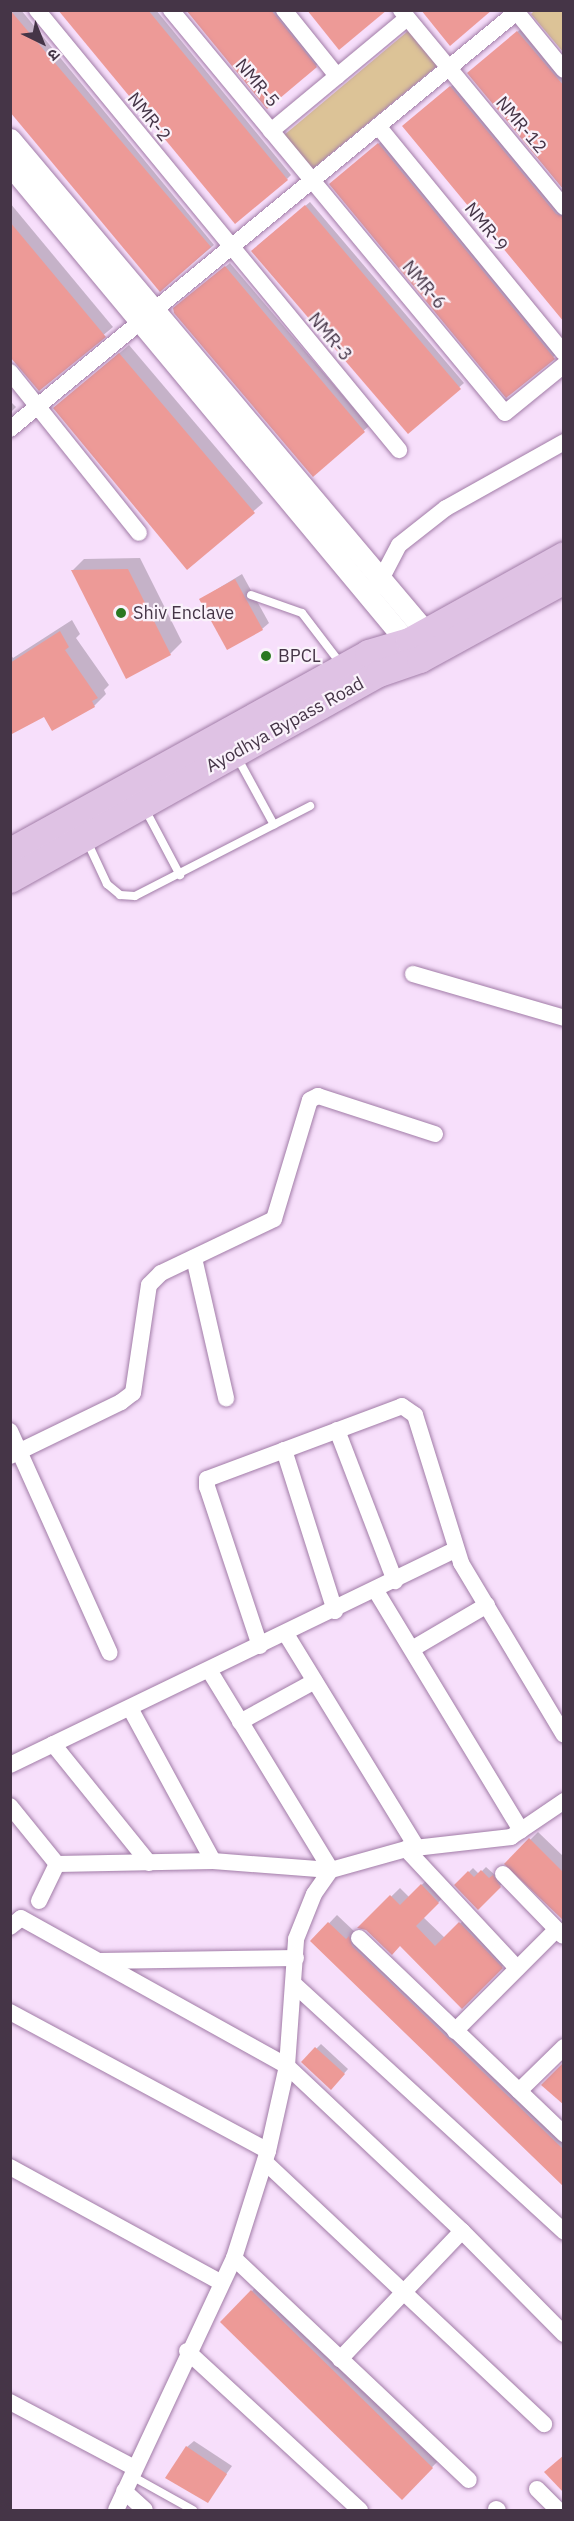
<!DOCTYPE html>
<html>
<head>
<meta charset="utf-8">
<style>
	body { margin:0 }
	#map { position:relative; width:574px; height:2521px; overflow:hidden; background:#f7dffb; font-family:"IBM Plex Sans","Noto Sans Devanagari",sans-serif }
	div>[style] { position:absolute }
	.green>* { inset:0; background:#dcc397 }
	.shadow>* { inset:0; background:#0003 }
	.building>* { inset:0; background:#ed9a97 }
	.roads { filter:drop-shadow(0 0 2px #a17ca7) drop-shadow(0 0 2px #a17ca7) }
	.service>* { height:8px; margin:-4px; padding:0 4px; transform-origin:4px; border-radius:4px; background:#fff }
	.minor>* { height:16px; margin:-8px; padding:0 8px; transform-origin:8px; border-radius:8px; background:#fff }
	.tertiary>* { height:21px; margin:-10.5px; padding:0 10.5px; transform-origin:10.5px; border-radius:10.5px; background:#fff }
	.primary>* { height:27px; margin:-13.5px; padding:0 13.5px; transform-origin:13.5px; border-radius:13.5px; background:#dfc2e4 }
	.dots>* { width:16px; height:16px; translate:-50% -50%; box-sizing:border-box; border:3px solid #faf2fb; border-radius:50% }
	span { translate:-50% -50%; white-space:nowrap; text-align:center; line-height:1.15; -webkit-text-stroke:4.5px #faf2fb; paint-order:stroke }
	.street-label { font-size:18px; color:#453547 }
	.poi-label { font-size:18px; color:#453547 }
	.left { translate:0 -50%; text-align:left }
	.frame { position:absolute; inset:0; border:12px solid #453547; pointer-events:none }
	.north { position:absolute; left:12px; top:12px; width:60px; height:60px; -webkit-text-stroke:4px #faf2fb; paint-order:stroke; rotate:137deg; font-size:16px; font-weight:700; line-height:24px; text-align:center; color:#453547 }
	.north::after { content:''; display:block; margin:auto; width:21px; height:27px; background:#453547; clip-path:polygon(50% 0,100% 100%,50% 72%,0 100%) }
</style>
</head>
<body>
<div id="map">
	<div class="green">
		<i style="clip-path:polygon(534px 11px,563px 11px,563px 52px,531px 14px)"></i>
		<i style="clip-path:polygon(408px 31px,437px 66px,311px 170px,283px 136px)"></i>
	</div>
	<div class="shadow">
		<i style="clip-path:polygon(10px 10px,21px 10px,214px 245px,160px 290px,10px 110px)"></i>
		<i style="clip-path:polygon(60px 10px,156px 10px,291px 175px,287px 179px)"></i>
		<i style="clip-path:polygon(187px 10px,277px 10px,320px 62px,316px 66px)"></i>
		<i style="clip-path:polygon(522px 28px,564px 77px,564px 190px,469px 73px)"></i>
		<i style="clip-path:polygon(455px 83px,564px 215px,564px 320px,408px 122px)"></i>
		<i style="clip-path:polygon(383px 140px,558px 353px,507px 396px,335px 180px)"></i>
		<i style="clip-path:polygon(310px 202px,464px 383px,408px 432px,257px 246px)"></i>
		<i style="clip-path:polygon(10px 203px,113px 327px,39px 389px,10px 355px)"></i>
		<i style="clip-path:polygon(230px 263px,369px 426px,313px 475px,180px 304px)"></i>
		<i style="clip-path:polygon(129px 345px,263px 503px,187px 568px,55px 408px)"></i>
		<i style="clip-path:polygon(10px 401px,16px 407px,10px 413px)"></i>
		<i style="clip-path:polygon(140px 558px,182px 642px,170px 654px,73px 570px,84px 559px)"></i>
		<i style="clip-path:polygon(242px 574px,269px 623px,262px 629px,201px 599px)"></i>
		<i style="clip-path:polygon(72px 620px,80px 634px,76px 638px,109px 685px,104px 690px,106px 694px,94px 706px,52px 729px,44px 715px,10px 734px,10px 653px,13px 658px)"></i>
		<i style="clip-path:polygon(538px 1832px,564px 1857px,564px 1920px,506px 1864px)"></i>
		<i style="clip-path:polygon(486px 1867px,495px 1875px,498px 1872px,504px 1882px,478px 1908px,456px 1885px,473px 1868px,479px 1874px)"></i>
		<i style="clip-path:polygon(430px 1877px,447px 1894px,423px 1917px,445px 1938px,469px 1915px,510px 1959px,462px 2007px,401px 1944px,360px 1927px,400px 1888px,409px 1897px)"></i>
		<i style="clip-path:polygon(337px 1915px,564px 2130px,564px 2184px,312px 1941px)"></i>
		<i style="clip-path:polygon(321px 2044px,348px 2069px,331px 2088px,303px 2062px)"></i>
		<i style="clip-path:polygon(260px 2283px,440px 2459px,402px 2498px,222px 2322px)"></i>
		<i style="clip-path:polygon(194px 2441px,232px 2466px,207px 2501px,187px 2447px)"></i>
	</div>
	<div class="building">
		<i style="clip-path:polygon(10px 10px,211px 247px,160px 292px,10px 112px)"></i>
		<i style="clip-path:polygon(58px 10px,148px 10px,288px 180px,235px 224px)"></i>
		<i style="clip-path:polygon(186px 10px,271px 10px,317px 67px,267px 109px)"></i>
		<i style="clip-path:polygon(307px 10px,387px 10px,339px 50px)"></i>
		<i style="clip-path:polygon(421px 10px,492px 10px,450px 46px)"></i>
		<i style="clip-path:polygon(517px 31px,564px 86px,564px 190px,467px 73px)"></i>
		<i style="clip-path:polygon(450px 86px,556px 214px,564px 217px,564px 322px,402px 126px)"></i>
		<i style="clip-path:polygon(378px 143px,555px 359px,506px 398px,329px 184px)"></i>
		<i style="clip-path:polygon(305px 205px,461px 389px,408px 434px,251px 251px)"></i>
		<i style="clip-path:polygon(10px 222px,106px 337px,39px 391px,10px 357px)"></i>
		<i style="clip-path:polygon(225px 266px,365px 432px,313px 477px,174px 313px,173px 308px)"></i>
		<i style="clip-path:polygon(119px 353px,255px 513px,187px 570px,53px 408px)"></i>
		<i style="clip-path:polygon(128px 569px,171px 655px,126px 679px,71px 570px)"></i>
		<i style="clip-path:polygon(235px 579px,263px 630px,227px 650px,199px 599px)"></i>
		<i style="clip-path:polygon(60px 631px,69px 647px,65px 650px,98px 698px,92px 701px,95px 707px,52px 731px,44px 717px,10px 735px,10px 663px)"></i>
		<i style="clip-path:polygon(529px 1838px,564px 1873px,564px 1921px,504px 1864px)"></i>
		<i style="clip-path:polygon(481px 1870px,489px 1878px,493px 1875px,501px 1887px,478px 1910px,454px 1885px,468px 1871px,474px 1877px)"></i>
		<i style="clip-path:polygon(421px 1884px,439px 1903px,416px 1926px,435px 1946px,459px 1922px,503px 1968px,462px 2009px,400px 1946px,392px 1955px,366px 1930px,357px 1928px,390px 1895px,400px 1905px)"></i>
		<i style="clip-path:polygon(328px 1922px,346px 1939px,349px 1936px,352px 1946px,564px 2150px,564px 2187px,310px 1941px)"></i>
		<i style="clip-path:polygon(315px 2047px,345px 2074px,331px 2090px,301px 2062px)"></i>
		<i style="clip-path:polygon(564px 2062px,564px 2105px,541px 2085px)"></i>
		<i style="clip-path:polygon(251px 2290px,433px 2468px,402px 2500px,220px 2322px)"></i>
		<i style="clip-path:polygon(186px 2446px,227px 2474px,208px 2503px,165px 2478px)"></i>
		<i style="clip-path:polygon(564px 2455px,564px 2493px,544px 2472px)"></i>
	</div>
	<div class="roads">
		<div class="service">
			<i style="left:251px;top:595px;width:54px;rotate:19.4deg"></i>
			<i style="left:302px;top:613px;width:64px;rotate:52.6deg"></i>
			<i style="left:237px;top:757px;width:77px;rotate:61.4deg"></i>
			<i style="left:145px;top:809px;width:75px;rotate:62.1deg"></i>
			<i style="left:86px;top:839px;width:50px;rotate:65deg"></i>
			<i style="left:107px;top:884px;width:17px;rotate:40deg"></i>
			<i style="left:120px;top:895px;width:15px;rotate:4deg"></i>
			<i style="left:135px;top:896px;width:197px;rotate:-27.2deg"></i>
			<i style="left:130px;top:2475px;width:72px;rotate:29.1deg"></i>
		</div>
		<div class="minor">
			<i style="left:37px;top:10px;width:570px;rotate:50.55deg"></i>
			<i style="left:171px;top:10px;width:523px;rotate:50.35deg"></i>
			<i style="left:505px;top:413px;width:76px;rotate:-39.1deg"></i>
			<i style="left:284px;top:10px;width:85px;rotate:51.2deg"></i>
			<i style="left:401px;top:10px;width:256px;rotate:50.4deg"></i>
			<i style="left:515px;top:10px;width:77px;rotate:50.8deg"></i>
			<i style="left:378px;top:126px;width:293px;rotate:50.7deg"></i>
			<i style="left:271px;top:131px;width:177px;rotate:-39.7deg"></i>
			<i style="left:10px;top:372px;width:206px;rotate:51.3deg"></i>
			<i style="left:10px;top:429px;width:659px;rotate:-39.46deg"></i>
			<i style="left:377px;top:587px;width:47px;rotate:-62.4deg"></i>
			<i style="left:399px;top:545px;width:60px;rotate:-38.2deg"></i>
			<i style="left:446px;top:508px;width:135px;rotate:-29.2deg"></i>
			<i style="left:413px;top:974px;width:157px;rotate:16.2deg"></i>
			<i style="left:194px;top:1258px;width:144px;rotate:77.1deg"></i>
			<i style="left:337px;top:1430px;width:162px;rotate:69deg"></i>
			<i style="left:10px;top:1431px;width:243px;rotate:65.8deg"></i>
			<i style="left:284px;top:1450px;width:169px;rotate:72.4deg"></i>
			<i style="left:10px;top:1456px;width:123px;rotate:-25.9deg"></i>
			<i style="left:121px;top:1402px;width:15px;rotate:-37deg"></i>
			<i style="left:133px;top:1393px;width:109px;rotate:-81.6deg"></i>
			<i style="left:149px;top:1285px;width:17px;rotate:-45deg"></i>
			<i style="left:161px;top:1273px;width:125px;rotate:-25.5deg"></i>
			<i style="left:274px;top:1219px;width:124px;rotate:-73.2deg"></i>
			<i style="left:310px;top:1100px;width:9px;rotate:-27deg"></i>
			<i style="left:318px;top:1096px;width:123px;rotate:18deg"></i>
			<i style="left:376px;top:1591px;width:280px;rotate:58.8deg"></i>
			<i style="left:286px;top:1634px;width:251px;rotate:58.5deg"></i>
			<i style="left:260px;top:1646px;width:168px;rotate:-108.4deg"></i>
			<i style="left:207px;top:1487px;width:8px;rotate:-90deg"></i>
			<i style="left:207px;top:1479px;width:208px;rotate:-20.5deg"></i>
			<i style="left:402px;top:1406px;width:16px;rotate:35deg"></i>
			<i style="left:415px;top:1415px;width:155px;rotate:72.7deg"></i>
			<i style="left:461px;top:1563px;width:200px;rotate:59.1deg"></i>
			<i style="left:412px;top:1649px;width:87px;rotate:-30.4deg"></i>
			<i style="left:209px;top:1670px;width:234px;rotate:58.6deg"></i>
			<i style="left:130px;top:1708px;width:174px;rotate:61.5deg"></i>
			<i style="left:240px;top:1722px;width:85px;rotate:-28.7deg"></i>
			<i style="left:53px;top:1744px;width:153px;rotate:51.1deg"></i>
			<i style="left:10px;top:1765px;width:494px;rotate:-25.8deg"></i>
			<i style="left:10px;top:1806px;width:75px;rotate:51deg"></i>
			<i style="left:57px;top:1864px;width:156px;rotate:-1.1deg"></i>
			<i style="left:213px;top:1861px;width:118px;rotate:4.4deg"></i>
			<i style="left:406px;top:1849px;width:163px;rotate:47deg"></i>
			<i style="left:503px;top:1874px;width:86px;rotate:45.9deg"></i>
			<i style="left:39px;top:1901px;width:41px;rotate:-64.1deg"></i>
			<i style="left:10px;top:1927px;width:14px;rotate:-39deg"></i>
			<i style="left:21px;top:1918px;width:304px;rotate:29.1deg"></i>
			<i style="left:287px;top:2066px;width:241px;rotate:43.3deg"></i>
			<i style="left:462px;top:2231px;width:177px;rotate:133.6deg"></i>
			<i style="left:359px;top:1938px;width:284px;rotate:43.7deg"></i>
			<i style="left:99px;top:1961px;width:197px;rotate:-0.9deg"></i>
			<i style="left:296px;top:1986px;width:364px;rotate:42.5deg"></i>
			<i style="left:10px;top:2012px;width:293px;rotate:28.3deg"></i>
			<i style="left:455px;top:2031px;width:143px;rotate:-45deg"></i>
			<i style="left:519px;top:2091px;width:63px;rotate:-44.4deg"></i>
			<i style="left:265px;top:2162px;width:383px;rotate:43.2deg"></i>
			<i style="left:10px;top:2167px;width:239px;rotate:28.7deg"></i>
			<i style="left:462px;top:2231px;width:145px;rotate:45.3deg"></i>
			<i style="left:234px;top:2258px;width:323px;rotate:43.4deg"></i>
			<i style="left:187px;top:2351px;width:235px;rotate:42.6deg"></i>
			<i style="left:10px;top:2402px;width:139px;rotate:27.9deg"></i>
			<i style="left:537px;top:2489px;width:30px;rotate:45deg"></i>
			<i style="left:124px;top:2491px;width:28px;rotate:42deg"></i>
			<i style="left:496px;top:2509px;width:2px;rotate:27deg"></i>
			<i style="left:116px;top:2510px;width:278px;rotate:-64.9deg"></i>
			<i style="left:234px;top:2258px;width:112px;rotate:-72.4deg"></i>
			<i style="left:268px;top:2151px;width:87px;rotate:-77.4deg"></i>
			<i style="left:287px;top:2066px;width:127px;rotate:-85.9deg"></i>
			<i style="left:296px;top:1939px;width:48px;rotate:-68.2deg"></i>
			<i style="left:314px;top:1894px;width:29px;rotate:-55deg"></i>
			<i style="left:331px;top:1870px;width:78px;rotate:-15.6deg"></i>
			<i style="left:406px;top:1849px;width:106px;rotate:-6.5deg"></i>
			<i style="left:511px;top:1837px;width:64px;rotate:-34.2deg"></i>
		</div>
		<div class="tertiary">
			<i style="left:10px;top:139px;width:659px;rotate:49.86deg"></i>
			<i style="left:10px;top:165px;width:635px;rotate:50.24deg"></i>
		</div>
		<div class="primary">
			<i style="left:10px;top:851px;width:409px;rotate:-28.9deg"></i>
			<i style="left:368px;top:653px;width:43px;rotate:-16.3deg"></i>
			<i style="left:409px;top:641px;width:177px;rotate:-29deg"></i>
			<i style="left:10px;top:879px;width:423px;rotate:-29.2deg"></i>
			<i style="left:379px;top:673px;width:43px;rotate:-18.9deg"></i>
			<i style="left:420px;top:659px;width:164px;rotate:-28.7deg"></i>
		</div>
	</div>
	<div class="dots">
		<i style="left:121px;top:613px;background:#2a7821"></i>
		<i style="left:266px;top:656px;background:#2a7821"></i>
	</div>
	<div class="street-label">
		<span style="left:257px;top:83px;rotate:50deg">NMR-5</span>
		<span style="left:149px;top:117px;rotate:51deg">NMR-2</span>
		<span style="left:521px;top:125px;rotate:50deg">NMR-12</span>
		<span style="left:486px;top:227px;rotate:51deg">NMR-9</span>
		<span style="left:424px;top:285px;rotate:50deg">NMR-6</span>
		<span style="left:330px;top:337px;rotate:50deg">NMR-3</span>
		<span style="left:285px;top:725px;rotate:-29deg">Ayodhya Bypass Road</span>
	</div>
	<div class="poi-label">
		<span class="left" style="left:133px;top:613px">Shiv Enclave</span>
		<span class="left" style="left:278px;top:656px">BPCL</span>
	</div>
	<div class="frame"></div>
	<div class="north">उ</div>
</div>
</body>
</html>
